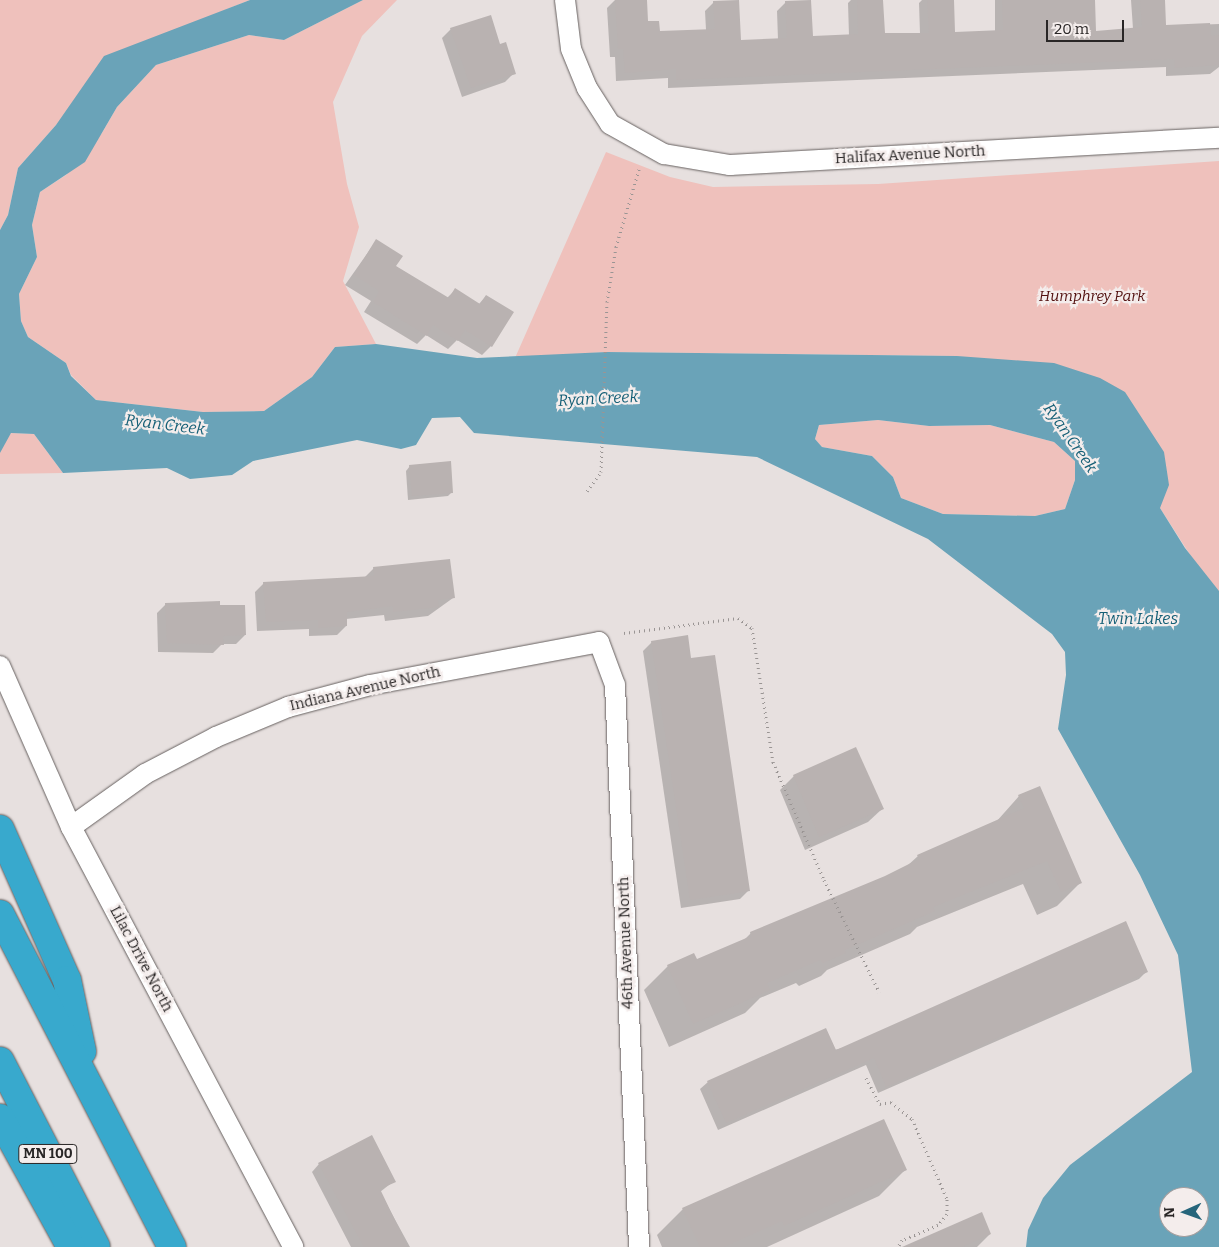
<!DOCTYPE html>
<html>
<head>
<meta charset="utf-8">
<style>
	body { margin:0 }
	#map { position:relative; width:1219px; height:1247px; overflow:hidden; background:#e7e0df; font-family:Bitter,serif }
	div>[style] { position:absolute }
	.green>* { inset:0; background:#efc1bc }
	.water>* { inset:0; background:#6aa3b8 }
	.shadow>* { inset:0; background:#0003 }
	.building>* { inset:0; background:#b9b2b1 }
	.path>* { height:3px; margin-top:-1.5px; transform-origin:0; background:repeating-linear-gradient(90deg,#9a9594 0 1px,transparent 0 5px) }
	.roads { filter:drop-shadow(0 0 1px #676160) drop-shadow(0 0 1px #676160) }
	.minor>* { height:20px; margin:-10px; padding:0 10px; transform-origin:10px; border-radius:10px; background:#fff }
	.motorway>* { height:28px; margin:-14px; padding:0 14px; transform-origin:14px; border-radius:14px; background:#38a9cd }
	span { translate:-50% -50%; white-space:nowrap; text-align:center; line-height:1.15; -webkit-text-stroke:4.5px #f4edec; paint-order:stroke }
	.shield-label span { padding:1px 4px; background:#f4edec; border:1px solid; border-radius:4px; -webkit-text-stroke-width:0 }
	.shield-label { font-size:14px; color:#292626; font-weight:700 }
	.street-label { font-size:15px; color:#292626 }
	.park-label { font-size:15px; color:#531110; font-style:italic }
	.water-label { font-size:16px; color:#155f76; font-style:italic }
	.north { position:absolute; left:1159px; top:1187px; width:50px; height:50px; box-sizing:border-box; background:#f4edec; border:1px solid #a39d9d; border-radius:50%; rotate:268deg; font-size:14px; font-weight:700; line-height:20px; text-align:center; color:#292626 }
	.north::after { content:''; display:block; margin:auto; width:18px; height:22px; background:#26657b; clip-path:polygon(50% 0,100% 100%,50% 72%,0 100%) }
	.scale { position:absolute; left:1046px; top:20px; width:78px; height:22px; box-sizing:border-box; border:2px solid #292626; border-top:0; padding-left:6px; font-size:15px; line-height:18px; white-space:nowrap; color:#292626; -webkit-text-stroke:4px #f4edec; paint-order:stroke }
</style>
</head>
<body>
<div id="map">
	<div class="green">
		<i style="clip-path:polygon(0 0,250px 0,227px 9px,56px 125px,18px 168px,8px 215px,0 230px)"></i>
		<i style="clip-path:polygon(363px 0,397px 0,362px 36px,333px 102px,347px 184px,359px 227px,343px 281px,376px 344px,335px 347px,312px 377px,264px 411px,203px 412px,96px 400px,71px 375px,66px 363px,28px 337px,21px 321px,19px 294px,37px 257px,32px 225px,40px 192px,66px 175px,102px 133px,117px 107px,156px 65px,249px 35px,284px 40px)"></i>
		<i style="clip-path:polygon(606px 152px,670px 177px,713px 187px,878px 184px,1219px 161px,1219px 600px,1153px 497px,957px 356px,607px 352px,515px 358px)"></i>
		<i style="clip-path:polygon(878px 420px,929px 426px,990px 425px,1054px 442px,1075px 461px,1075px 480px,1065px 509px,1035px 516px,943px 514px,901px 498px,893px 477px,872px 456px,822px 447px,815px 439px,819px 425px)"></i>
		<i style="clip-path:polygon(11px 433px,34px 434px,63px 473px,0 474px,0 453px,5px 439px)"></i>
	</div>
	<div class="water">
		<i style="clip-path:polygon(evenodd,250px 0,363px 0,284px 40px,249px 35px,156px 65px,117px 107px,85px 162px,40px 192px,32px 225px,37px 257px,19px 294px,21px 321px,28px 337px,66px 363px,71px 376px,96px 400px,203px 412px,264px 411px,312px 377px,335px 347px,376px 344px,477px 358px,607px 352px,957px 356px,1054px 363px,1100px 378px,1125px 392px,1164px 452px,1169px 485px,1160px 508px,1185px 548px,1219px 591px,1219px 1247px,1026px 1247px,1028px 1230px,1043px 1198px,1070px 1165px,1192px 1072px,1178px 955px,1140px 875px,1058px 729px,1066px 675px,1065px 652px,1052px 634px,928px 539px,757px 457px,474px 433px,460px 417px,432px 418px,416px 445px,401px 449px,357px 440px,253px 461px,232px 475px,190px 479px,167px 468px,63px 473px,34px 434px,11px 433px,0 453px,0 230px,8px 215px,18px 168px,56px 125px,104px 56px,250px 0,878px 420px,929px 426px,990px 425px,1054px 442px,1075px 461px,1075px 480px,1065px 509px,1035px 516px,943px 514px,901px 498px,893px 477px,872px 456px,822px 447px,815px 439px,819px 425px,878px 420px,250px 0,1169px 1197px,1199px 1197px,1199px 1227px,1169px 1227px,1169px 1197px)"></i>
	</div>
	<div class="shadow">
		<i style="clip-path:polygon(615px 0,646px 0,647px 23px,658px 33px,706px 30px,705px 11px,714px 2px,740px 42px,778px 40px,777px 11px,786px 2px,812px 37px,849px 36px,848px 3px,851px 0,882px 0,884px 34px,920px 34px,919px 3px,922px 0,952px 0,954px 34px,995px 32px,995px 0,1094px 0,1095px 32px,1133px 29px,1131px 0,1163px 0,1165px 26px,1219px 24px,1219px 67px,1210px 74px,1166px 76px,1166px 67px,668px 88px,668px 78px,616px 81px,615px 57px,610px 57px,607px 8px)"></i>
		<i style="clip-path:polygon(451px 29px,499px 46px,514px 73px,505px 82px,462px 97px,442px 38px)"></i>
		<i style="clip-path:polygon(376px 241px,395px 266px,447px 298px,455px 290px,479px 304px,486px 296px,491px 346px,482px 355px,457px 340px,448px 349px,426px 335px,417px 344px,364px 312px,371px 301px,345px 285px)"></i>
		<i style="clip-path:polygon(410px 466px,452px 492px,448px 496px,408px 500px,406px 471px)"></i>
		<i style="clip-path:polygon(374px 568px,453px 598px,428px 616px,385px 621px,384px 615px,346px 619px,346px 626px,337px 635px,309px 636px,309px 629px,257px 631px,255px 592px,264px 583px,364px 578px)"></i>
		<i style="clip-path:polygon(166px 604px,219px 607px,245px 635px,236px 644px,222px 644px,213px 653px,158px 652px,157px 613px)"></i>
		<i style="clip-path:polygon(652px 642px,690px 660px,749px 890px,740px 899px,681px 908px,643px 651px)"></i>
		<i style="clip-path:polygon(794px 776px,882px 809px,868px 822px,805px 850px,780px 790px)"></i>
		<i style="clip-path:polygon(1019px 796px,1081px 882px,1057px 906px,1037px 915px,1023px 884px,917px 927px,910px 934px,827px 970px,821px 976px,799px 986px,796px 983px,760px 998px,745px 1013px,669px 1047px,644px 990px,668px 966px,694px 955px,697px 961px,744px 940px,751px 933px,885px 877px,907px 866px,918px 856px,996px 822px)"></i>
		<i style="clip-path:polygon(1147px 971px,1139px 979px,878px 1093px,866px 1065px,718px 1130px,700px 1089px,708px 1082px)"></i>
		<i style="clip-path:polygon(319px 1164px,394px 1181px,380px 1192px,410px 1247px,351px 1247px,312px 1172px)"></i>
		<i style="clip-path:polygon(905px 1170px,879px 1196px,767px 1247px,662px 1247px,657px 1235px,683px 1209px)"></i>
		<i style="clip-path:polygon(990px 1234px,977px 1247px,905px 1247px)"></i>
	</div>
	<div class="building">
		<i style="clip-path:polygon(615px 0,647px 0,648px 21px,659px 21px,660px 31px,715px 29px,713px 1px,739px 0,741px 40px,787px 38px,785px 1px,811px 0,813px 36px,858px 34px,857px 0,883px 0,885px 33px,929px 33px,927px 0,954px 0,955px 32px,1003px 30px,1002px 0,1095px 0,1096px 31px,1142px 27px,1140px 0,1165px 0,1166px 25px,1210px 23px,1211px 36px,1219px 35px,1219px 65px,1175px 68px,1174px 59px,676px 80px,676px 69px,625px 73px,623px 49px,618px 49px)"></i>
		<i style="clip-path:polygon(491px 15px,500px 44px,506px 42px,516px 74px,471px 88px,450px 28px)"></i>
		<i style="clip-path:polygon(376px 239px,403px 256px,396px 266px,449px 298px,455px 288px,480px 304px,486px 295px,514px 312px,492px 347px,465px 330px,458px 341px,433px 325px,427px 336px,373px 302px,379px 291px,354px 275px)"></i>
		<i style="clip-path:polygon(451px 461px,453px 493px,412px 496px,409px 465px)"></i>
		<i style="clip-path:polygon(450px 559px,455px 598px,438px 600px,439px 607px,393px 612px,393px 606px,347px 612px,347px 626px,318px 628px,318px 620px,266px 622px,263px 582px,374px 576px,373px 567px)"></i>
		<i style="clip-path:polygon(220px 601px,220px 605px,245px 605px,246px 635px,223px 636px,224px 645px,167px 643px,165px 603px)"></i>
		<i style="clip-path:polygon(688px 635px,691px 658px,715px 655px,750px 891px,690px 900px,651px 641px)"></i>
		<i style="clip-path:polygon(856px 747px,884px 809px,819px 837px,793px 775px)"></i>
		<i style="clip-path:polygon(1040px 786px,1082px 883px,1061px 892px,1047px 861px,933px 907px,935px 911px,845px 950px,846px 953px,823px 963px,820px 960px,767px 983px,770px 990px,693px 1024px,667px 965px,694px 953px,697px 959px,751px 936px,750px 932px,885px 876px,919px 859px,917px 855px,1024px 808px,1018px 795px)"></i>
		<i style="clip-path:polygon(1126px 921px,1148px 972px,886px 1087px,874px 1058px,726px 1123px,707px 1081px,826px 1028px,836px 1050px)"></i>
		<i style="clip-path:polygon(884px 1119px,907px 1170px,784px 1226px,782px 1221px,724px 1247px,700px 1247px,682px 1208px)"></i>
		<i style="clip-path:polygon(372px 1135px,396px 1182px,380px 1189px,408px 1247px,364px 1247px,318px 1163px)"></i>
		<i style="clip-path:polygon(982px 1212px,991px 1234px,962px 1247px,902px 1247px)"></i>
	</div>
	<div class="path">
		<i style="left:587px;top:491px;width:24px;rotate:-54deg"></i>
		<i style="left:601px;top:472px;width:170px;rotate:-88deg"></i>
		<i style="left:607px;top:302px;width:56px;rotate:-80.7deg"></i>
		<i style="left:616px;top:247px;width:84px;rotate:-73.5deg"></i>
		<i style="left:624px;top:633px;width:115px;rotate:-7.5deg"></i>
		<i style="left:738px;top:618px;width:17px;rotate:36deg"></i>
		<i style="left:752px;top:628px;width:136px;rotate:81.1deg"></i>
		<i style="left:773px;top:762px;width:129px;rotate:66.6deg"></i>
		<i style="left:824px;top:880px;width:125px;rotate:63.8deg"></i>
		<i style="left:866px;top:1078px;width:30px;rotate:62deg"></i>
		<i style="left:880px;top:1104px;width:11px;rotate:-10deg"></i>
		<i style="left:891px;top:1102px;width:27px;rotate:39deg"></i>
		<i style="left:912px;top:1119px;width:87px;rotate:66.4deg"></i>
		<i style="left:947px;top:1199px;width:15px;rotate:90deg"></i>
		<i style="left:947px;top:1214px;width:14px;rotate:129deg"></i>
		<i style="left:938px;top:1225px;width:39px;rotate:157deg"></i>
		<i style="left:902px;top:1240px;width:8px;rotate:120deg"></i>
	</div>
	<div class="roads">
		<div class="minor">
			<i style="left:565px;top:0;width:49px;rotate:83deg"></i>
			<i style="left:571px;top:49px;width:42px;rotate:67.7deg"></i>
			<i style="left:587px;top:88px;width:43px;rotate:57.4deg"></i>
			<i style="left:610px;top:124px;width:62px;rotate:29.1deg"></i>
			<i style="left:664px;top:154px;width:67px;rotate:9.5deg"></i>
			<i style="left:730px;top:165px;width:490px;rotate:-3.2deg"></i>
			<i style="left:0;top:666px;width:176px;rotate:66.2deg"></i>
			<i style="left:71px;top:827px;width:475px;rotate:62.1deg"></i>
			<i style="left:71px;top:827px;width:91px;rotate:-35.6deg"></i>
			<i style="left:145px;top:774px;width:80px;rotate:-27.5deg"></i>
			<i style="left:216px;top:737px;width:78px;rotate:-22.6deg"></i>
			<i style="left:288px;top:707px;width:85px;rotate:-15deg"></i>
			<i style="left:370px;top:685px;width:233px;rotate:-10.6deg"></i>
			<i style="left:599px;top:642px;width:46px;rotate:69.6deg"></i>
			<i style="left:615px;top:685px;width:563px;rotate:87.55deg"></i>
		</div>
		<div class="motorway">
			<i style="left:0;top:829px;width:165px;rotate:66.1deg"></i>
			<i style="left:67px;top:980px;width:73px;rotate:78.1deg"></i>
			<i style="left:0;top:914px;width:375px;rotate:62.7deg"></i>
			<i style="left:0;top:1061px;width:209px;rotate:62.7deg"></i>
			<i style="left:0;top:1118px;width:147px;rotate:61.2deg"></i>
		</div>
	</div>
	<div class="shield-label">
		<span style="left:48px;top:1154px">MN 100</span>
	</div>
	<div class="street-label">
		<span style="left:910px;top:155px;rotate:-3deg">Halifax Avenue North</span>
		<span style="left:365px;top:689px;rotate:-13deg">Indiana Avenue North</span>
		<span style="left:626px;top:943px;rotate:-92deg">46th Avenue North</span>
		<span style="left:141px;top:959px;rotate:62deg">Lilac Drive North</span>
	</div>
	<div class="park-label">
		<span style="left:1092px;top:297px">Humphrey Park</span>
	</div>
	<div class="water-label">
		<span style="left:598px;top:399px;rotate:-3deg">Ryan Creek</span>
		<span style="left:165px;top:425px;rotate:7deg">Ryan Creek</span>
		<span style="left:1070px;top:438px;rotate:55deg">Ryan Creek</span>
		<span style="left:1138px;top:619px">Twin Lakes</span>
	</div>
	<div class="north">N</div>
	<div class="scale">20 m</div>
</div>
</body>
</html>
